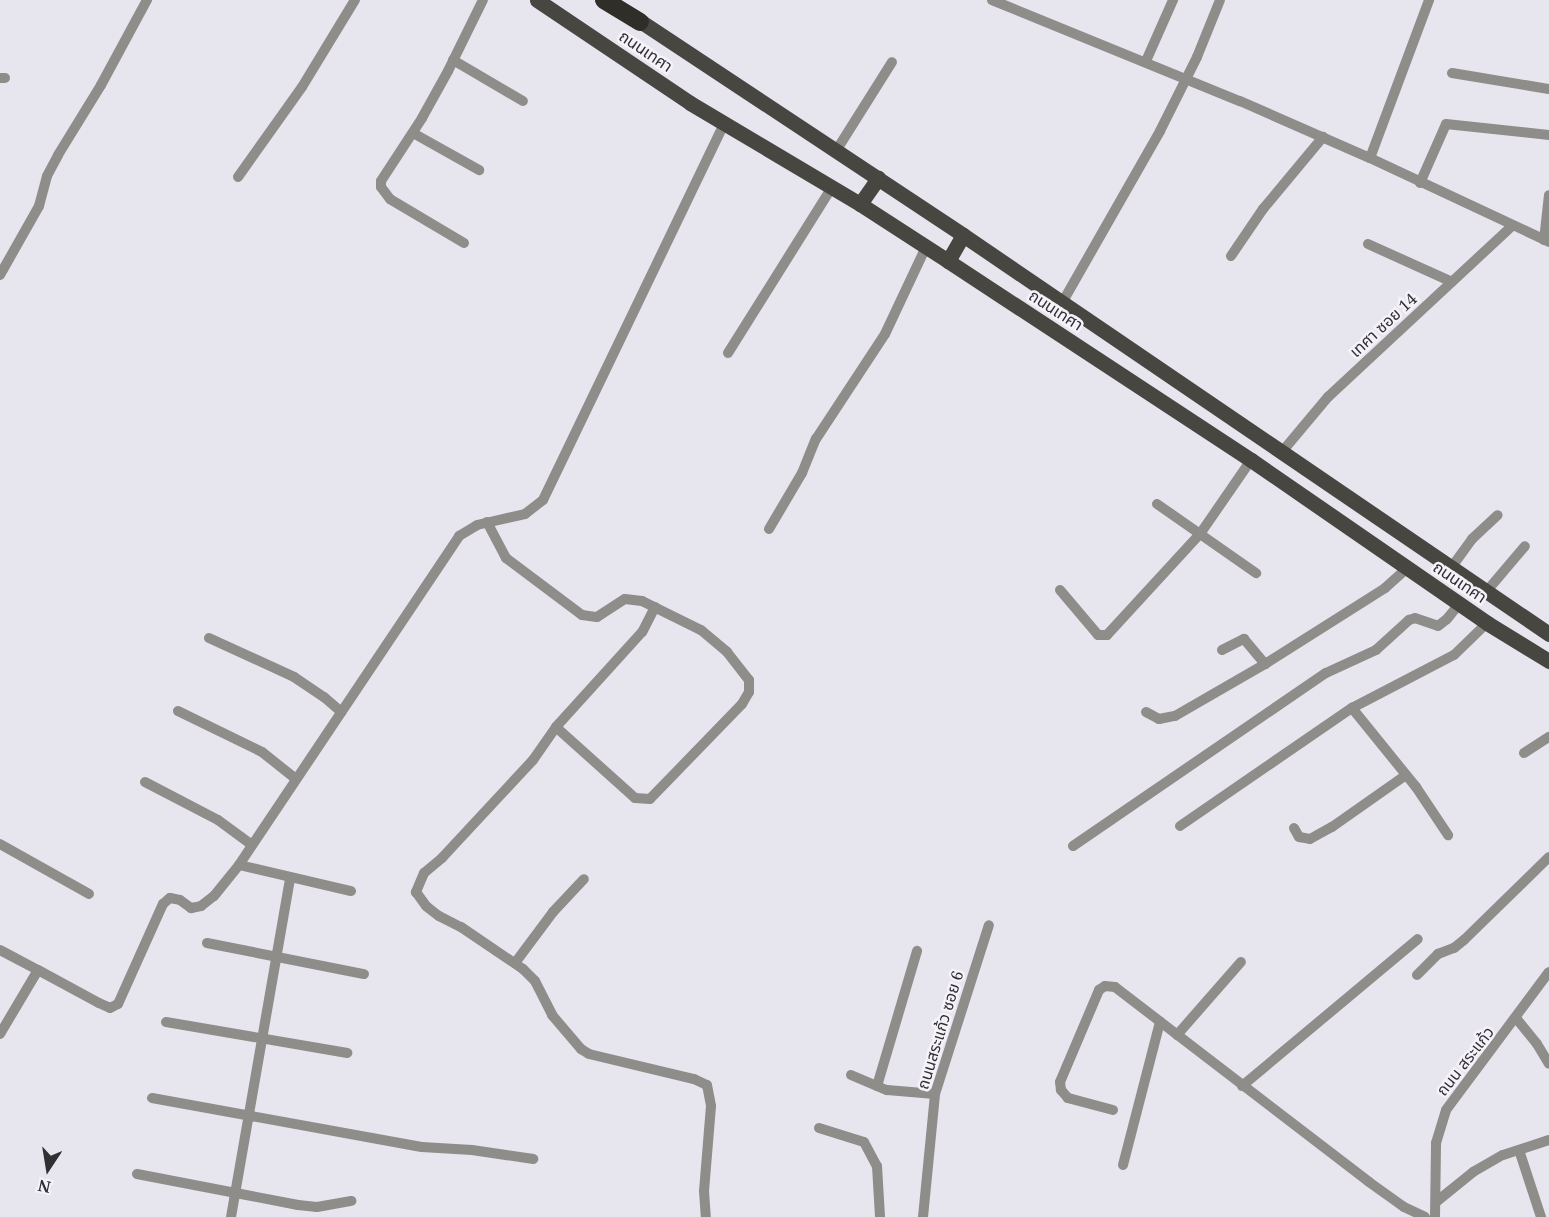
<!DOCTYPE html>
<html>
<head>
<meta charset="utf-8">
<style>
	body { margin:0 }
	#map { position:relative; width:1549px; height:1217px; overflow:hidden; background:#e7e5ed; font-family:"Noto Serif","Noto Sans Thai",serif }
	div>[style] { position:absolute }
	.street>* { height:10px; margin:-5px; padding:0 5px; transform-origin:5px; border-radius:5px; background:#8e8d8a }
	.primary>* { height:15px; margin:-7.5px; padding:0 7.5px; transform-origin:7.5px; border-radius:7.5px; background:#484640 }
	.highway>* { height:18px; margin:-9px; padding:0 9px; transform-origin:9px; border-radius:9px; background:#302e28 }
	span { translate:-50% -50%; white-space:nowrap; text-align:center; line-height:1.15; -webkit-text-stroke:5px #f5f2fa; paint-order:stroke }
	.street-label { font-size:16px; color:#302f32 }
	.north { position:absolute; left:18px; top:1139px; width:60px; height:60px; -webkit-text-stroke:4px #f5f2fa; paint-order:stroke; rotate:192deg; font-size:16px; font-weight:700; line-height:24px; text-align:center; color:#302f32 }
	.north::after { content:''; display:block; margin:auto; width:21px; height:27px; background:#302f32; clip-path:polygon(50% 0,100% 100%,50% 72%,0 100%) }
</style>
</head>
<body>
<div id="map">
	<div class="street">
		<i style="left:992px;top:0;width:268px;rotate:22.2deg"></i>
		<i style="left:1240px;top:101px;width:142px;rotate:23.7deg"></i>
		<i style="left:1370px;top:158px;width:198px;rotate:25.1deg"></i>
		<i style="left:453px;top:60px;width:81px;rotate:30.4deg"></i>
		<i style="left:1146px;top:61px;width:67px;rotate:-66.1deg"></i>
		<i style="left:1452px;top:73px;width:98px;rotate:9.4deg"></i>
		<i style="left:0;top:78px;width:5px"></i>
		<i style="left:413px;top:133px;width:76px;rotate:29.3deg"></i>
		<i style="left:836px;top:151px;width:105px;rotate:-57.8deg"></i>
		<i style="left:1370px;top:158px;width:169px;rotate:-69.5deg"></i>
		<i style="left:238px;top:177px;width:110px;rotate:-54.6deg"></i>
		<i style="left:302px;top:87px;width:102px;rotate:-58.7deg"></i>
		<i style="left:1420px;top:183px;width:64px;rotate:-66.2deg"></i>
		<i style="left:1446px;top:124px;width:104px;rotate:6.1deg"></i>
		<i style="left:1544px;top:240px;width:45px;rotate:-83.7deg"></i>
		<i style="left:464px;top:243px;width:86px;rotate:-149.3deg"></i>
		<i style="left:390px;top:199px;width:15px;rotate:-127deg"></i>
		<i style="left:381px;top:187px;width:6px;rotate:-90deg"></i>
		<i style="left:381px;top:181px;width:75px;rotate:-56.9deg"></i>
		<i style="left:422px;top:118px;width:54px;rotate:-61deg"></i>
		<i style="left:448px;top:71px;width:79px;rotate:-63.8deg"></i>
		<i style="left:1368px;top:244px;width:92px;rotate:24.3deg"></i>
		<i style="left:1231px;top:256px;width:57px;rotate:-55.8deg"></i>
		<i style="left:1263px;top:209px;width:94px;rotate:-50.2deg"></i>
		<i style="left:0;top:275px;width:79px;rotate:-60.5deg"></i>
		<i style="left:39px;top:206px;width:31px;rotate:-75deg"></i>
		<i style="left:47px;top:176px;width:24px;rotate:-62deg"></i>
		<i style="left:58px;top:155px;width:82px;rotate:-58.4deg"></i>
		<i style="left:101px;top:85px;width:97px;rotate:-61.6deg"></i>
		<i style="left:1062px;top:303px;width:198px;rotate:-60.3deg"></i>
		<i style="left:1160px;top:131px;width:83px;rotate:-63.4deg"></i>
		<i style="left:1197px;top:57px;width:61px;rotate:-68deg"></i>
		<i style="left:728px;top:353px;width:196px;rotate:-57.9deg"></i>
		<i style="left:1281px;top:453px;width:73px;rotate:-50deg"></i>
		<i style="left:1328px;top:397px;width:251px;rotate:-42.9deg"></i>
		<i style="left:1157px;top:504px;width:121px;rotate:34.9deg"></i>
		<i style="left:487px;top:522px;width:41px;rotate:62.2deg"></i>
		<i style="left:506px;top:558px;width:95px;rotate:36.9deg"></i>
		<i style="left:582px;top:615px;width:15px;rotate:8deg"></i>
		<i style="left:597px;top:617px;width:33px;rotate:-33deg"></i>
		<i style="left:625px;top:599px;width:17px;rotate:7deg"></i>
		<i style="left:642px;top:601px;width:66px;rotate:26.2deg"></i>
		<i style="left:701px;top:630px;width:34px;rotate:40deg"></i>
		<i style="left:727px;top:652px;width:36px;rotate:52deg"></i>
		<i style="left:749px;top:680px;width:12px;rotate:90deg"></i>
		<i style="left:749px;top:692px;width:14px;rotate:120deg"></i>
		<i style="left:742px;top:704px;width:132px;rotate:134.1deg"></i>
		<i style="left:650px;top:799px;width:15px;rotate:-176deg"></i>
		<i style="left:635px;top:798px;width:106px;rotate:-138.1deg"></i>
		<i style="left:769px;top:529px;width:65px;rotate:-59.5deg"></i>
		<i style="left:802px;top:473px;width:37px;rotate:-68deg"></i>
		<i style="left:816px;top:439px;width:126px;rotate:-56.7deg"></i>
		<i style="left:885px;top:334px;width:96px;rotate:-64.8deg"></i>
		<i style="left:1451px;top:568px;width:36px;rotate:-54deg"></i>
		<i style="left:1472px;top:539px;width:35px;rotate:-43deg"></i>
		<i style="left:1060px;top:590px;width:59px;rotate:49.8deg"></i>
		<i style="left:1098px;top:635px;width:9px"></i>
		<i style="left:1107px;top:635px;width:137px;rotate:-47.4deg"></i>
		<i style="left:1200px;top:534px;width:90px;rotate:-55.4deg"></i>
		<i style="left:1486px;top:592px;width:60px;rotate:-49.7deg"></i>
		<i style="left:655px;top:607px;width:28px;rotate:117deg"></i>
		<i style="left:642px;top:632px;width:128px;rotate:132.2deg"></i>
		<i style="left:556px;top:727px;width:40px;rotate:124.9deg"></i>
		<i style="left:533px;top:760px;width:134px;rotate:132.9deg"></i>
		<i style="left:442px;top:858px;width:23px;rotate:140deg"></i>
		<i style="left:424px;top:873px;width:21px;rotate:113deg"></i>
		<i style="left:416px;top:892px;width:17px;rotate:54deg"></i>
		<i style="left:426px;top:906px;width:16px;rotate:38deg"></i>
		<i style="left:439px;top:916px;width:25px;rotate:27deg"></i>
		<i style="left:461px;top:927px;width:75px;rotate:34.1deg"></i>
		<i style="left:523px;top:969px;width:17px;rotate:45deg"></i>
		<i style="left:535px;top:981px;width:38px;rotate:63deg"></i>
		<i style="left:552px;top:1015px;width:45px;rotate:49.5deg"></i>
		<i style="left:581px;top:1049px;width:9px;rotate:32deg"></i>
		<i style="left:589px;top:1054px;width:108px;rotate:13.4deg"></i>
		<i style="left:694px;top:1079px;width:14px;rotate:25deg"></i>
		<i style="left:707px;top:1085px;width:21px;rotate:79deg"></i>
		<i style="left:711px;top:1106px;width:85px;rotate:94.7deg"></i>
		<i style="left:704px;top:1191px;width:26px;rotate:86deg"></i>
		<i style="left:209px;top:638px;width:94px;rotate:24.6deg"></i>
		<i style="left:294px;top:677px;width:36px;rotate:34deg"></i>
		<i style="left:324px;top:697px;width:23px;rotate:41deg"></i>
		<i style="left:1222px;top:650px;width:25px;rotate:-27deg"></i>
		<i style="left:1244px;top:639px;width:33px;rotate:50deg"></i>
		<i style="left:1265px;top:664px;width:142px;rotate:-32.3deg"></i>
		<i style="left:1385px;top:588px;width:30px;rotate:-42deg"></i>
		<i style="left:1352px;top:708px;width:102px;rotate:51deg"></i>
		<i style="left:1416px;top:787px;width:58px;rotate:56.3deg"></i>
		<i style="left:178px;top:711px;width:93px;rotate:26deg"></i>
		<i style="left:262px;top:752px;width:43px;rotate:38.5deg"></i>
		<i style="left:1146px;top:712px;width:15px;rotate:28deg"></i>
		<i style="left:1159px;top:719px;width:16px;rotate:-11deg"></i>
		<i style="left:1175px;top:716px;width:104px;rotate:-30deg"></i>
		<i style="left:1524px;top:753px;width:30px;rotate:-33deg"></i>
		<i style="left:145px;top:782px;width:82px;rotate:27.5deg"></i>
		<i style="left:218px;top:820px;width:42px;rotate:36.3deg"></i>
		<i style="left:1180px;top:826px;width:209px;rotate:-34.5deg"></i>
		<i style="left:1352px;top:708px;width:115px;rotate:-27.5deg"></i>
		<i style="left:1454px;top:655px;width:46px;rotate:-44.1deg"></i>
		<i style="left:1294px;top:828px;width:10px;rotate:61deg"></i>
		<i style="left:1299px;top:837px;width:11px;rotate:10deg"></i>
		<i style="left:1310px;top:839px;width:25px;rotate:-29deg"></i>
		<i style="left:1332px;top:827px;width:90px;rotate:-35.1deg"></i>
		<i style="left:0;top:844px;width:102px;rotate:29.3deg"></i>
		<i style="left:1073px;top:846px;width:306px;rotate:-34.4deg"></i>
		<i style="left:1326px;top:673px;width:55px;rotate:-24.7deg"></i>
		<i style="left:1376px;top:650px;width:45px;rotate:-42.3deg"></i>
		<i style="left:1409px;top:620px;width:6px;rotate:-18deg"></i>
		<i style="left:1415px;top:618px;width:24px;rotate:19deg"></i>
		<i style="left:1438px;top:626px;width:11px;rotate:-38deg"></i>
		<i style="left:1447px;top:619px;width:21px;rotate:-51deg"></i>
		<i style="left:239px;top:865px;width:115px;rotate:13.1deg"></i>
		<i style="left:207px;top:943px;width:160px;rotate:11.2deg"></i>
		<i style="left:0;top:950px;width:43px;rotate:27.8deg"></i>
		<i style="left:515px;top:963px;width:64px;rotate:-53.3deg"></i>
		<i style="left:553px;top:912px;width:45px;rotate:-46.8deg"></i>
		<i style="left:1417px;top:975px;width:30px;rotate:-45deg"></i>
		<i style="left:1438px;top:954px;width:17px;rotate:-21deg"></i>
		<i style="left:1454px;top:948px;width:13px;rotate:-39deg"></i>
		<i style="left:1464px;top:940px;width:119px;rotate:-44.3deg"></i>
		<i style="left:1516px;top:1018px;width:33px;rotate:51deg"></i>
		<i style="left:1537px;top:1044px;width:23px;rotate:59deg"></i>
		<i style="left:166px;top:1022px;width:184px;rotate:9.7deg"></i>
		<i style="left:0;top:1034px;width:74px;rotate:-59.3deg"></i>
		<i style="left:38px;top:970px;width:69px;rotate:28.4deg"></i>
		<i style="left:99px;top:1003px;width:12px;rotate:24deg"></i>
		<i style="left:110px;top:1008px;width:9px;rotate:-27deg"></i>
		<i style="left:118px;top:1004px;width:110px;rotate:-65.8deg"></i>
		<i style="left:163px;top:904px;width:9px;rotate:-41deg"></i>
		<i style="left:170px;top:898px;width:10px;rotate:11deg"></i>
		<i style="left:180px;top:900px;width:14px;rotate:36deg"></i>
		<i style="left:191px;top:908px;width:10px;rotate:-11deg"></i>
		<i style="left:201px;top:906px;width:16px;rotate:-38deg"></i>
		<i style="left:214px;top:896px;width:40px;rotate:-51deg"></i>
		<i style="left:239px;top:865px;width:396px;rotate:-56.2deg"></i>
		<i style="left:459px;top:536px;width:21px;rotate:-31deg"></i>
		<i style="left:477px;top:525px;width:49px;rotate:-12.9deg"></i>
		<i style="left:525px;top:514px;width:23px;rotate:-38deg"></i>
		<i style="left:543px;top:500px;width:417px;rotate:-64.3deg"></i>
		<i style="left:1177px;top:1035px;width:97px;rotate:-48.8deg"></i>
		<i style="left:851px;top:1075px;width:39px;rotate:23deg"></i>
		<i style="left:887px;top:1090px;width:48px;rotate:4.8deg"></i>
		<i style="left:877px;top:1086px;width:141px;rotate:-73.5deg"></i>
		<i style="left:1242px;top:1086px;width:229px;rotate:-39.9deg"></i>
		<i style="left:152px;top:1098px;width:274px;rotate:10.3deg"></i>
		<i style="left:422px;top:1147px;width:50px;rotate:3.4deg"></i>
		<i style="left:472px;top:1150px;width:62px;rotate:8.4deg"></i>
		<i style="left:1113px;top:1110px;width:47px;rotate:-165.1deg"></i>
		<i style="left:1068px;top:1098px;width:11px;rotate:-131deg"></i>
		<i style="left:1061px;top:1090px;width:8px;rotate:-97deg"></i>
		<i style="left:1060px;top:1082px;width:100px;rotate:-67deg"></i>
		<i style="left:1099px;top:990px;width:7px;rotate:-34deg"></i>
		<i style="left:1105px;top:986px;width:10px;rotate:6deg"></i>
		<i style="left:1115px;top:987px;width:320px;rotate:37.5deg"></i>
		<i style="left:1369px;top:1182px;width:43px;rotate:35.5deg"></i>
		<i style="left:1404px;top:1207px;width:23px;rotate:25deg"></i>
		<i style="left:819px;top:1128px;width:47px;rotate:17.3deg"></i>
		<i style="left:864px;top:1142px;width:27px;rotate:62deg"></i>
		<i style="left:877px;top:1166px;width:51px;rotate:86.6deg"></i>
		<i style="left:1519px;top:1150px;width:71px;rotate:71.8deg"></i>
		<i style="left:1123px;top:1165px;width:148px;rotate:-75.5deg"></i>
		<i style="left:137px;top:1174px;width:164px;rotate:10.9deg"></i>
		<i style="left:298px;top:1205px;width:19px;rotate:6deg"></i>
		<i style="left:317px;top:1207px;width:35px;rotate:-10deg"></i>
		<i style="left:1436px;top:1202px;width:48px;rotate:-39deg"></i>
		<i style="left:1473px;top:1172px;width:34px;rotate:-30deg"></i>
		<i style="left:1503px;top:1155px;width:48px;rotate:-18.1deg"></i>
		<i style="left:231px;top:1217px;width:343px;rotate:-80.1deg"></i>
		<i style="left:923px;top:1217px;width:124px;rotate:-84.4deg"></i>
		<i style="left:935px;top:1094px;width:177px;rotate:-72.3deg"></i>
		<i style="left:1435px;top:1217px;width:74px;rotate:-89.2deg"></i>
		<i style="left:1436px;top:1143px;width:34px;rotate:-73deg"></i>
		<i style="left:1446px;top:1110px;width:172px;rotate:-53.3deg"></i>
	</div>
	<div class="primary">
		<i style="left:537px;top:0;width:184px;rotate:33.9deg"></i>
		<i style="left:690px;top:103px;width:198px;rotate:30.7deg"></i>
		<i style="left:860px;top:204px;width:105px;rotate:32.9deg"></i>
		<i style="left:948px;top:261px;width:363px;rotate:33.3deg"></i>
		<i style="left:1251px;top:460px;width:287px;rotate:34.6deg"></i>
		<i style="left:1487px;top:623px;width:73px;rotate:31.5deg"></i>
		<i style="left:631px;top:15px;width:398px;rotate:33.5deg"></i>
		<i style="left:963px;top:235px;width:709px;rotate:34.25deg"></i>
		<i style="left:860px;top:204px;width:32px;rotate:-55deg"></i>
		<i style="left:948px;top:261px;width:30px;rotate:-60deg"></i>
	</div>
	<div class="highway">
		<i style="left:604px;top:0;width:42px;rotate:31.4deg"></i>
	</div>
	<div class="street-label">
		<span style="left:646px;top:51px;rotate:34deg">ถนนเทศา</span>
		<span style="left:1056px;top:310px;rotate:33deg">ถนนเทศา</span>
		<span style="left:1383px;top:325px;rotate:-43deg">เทศา ซอย 14</span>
		<span style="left:1460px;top:582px;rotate:34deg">ถนนเทศา</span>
		<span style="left:940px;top:1030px;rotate:-73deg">ถนนสระแก้ว ซอย 6</span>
		<span style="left:1465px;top:1061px;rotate:-52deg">ถนน สระแก้ว</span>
	</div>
	<div class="north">N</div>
</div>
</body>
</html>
